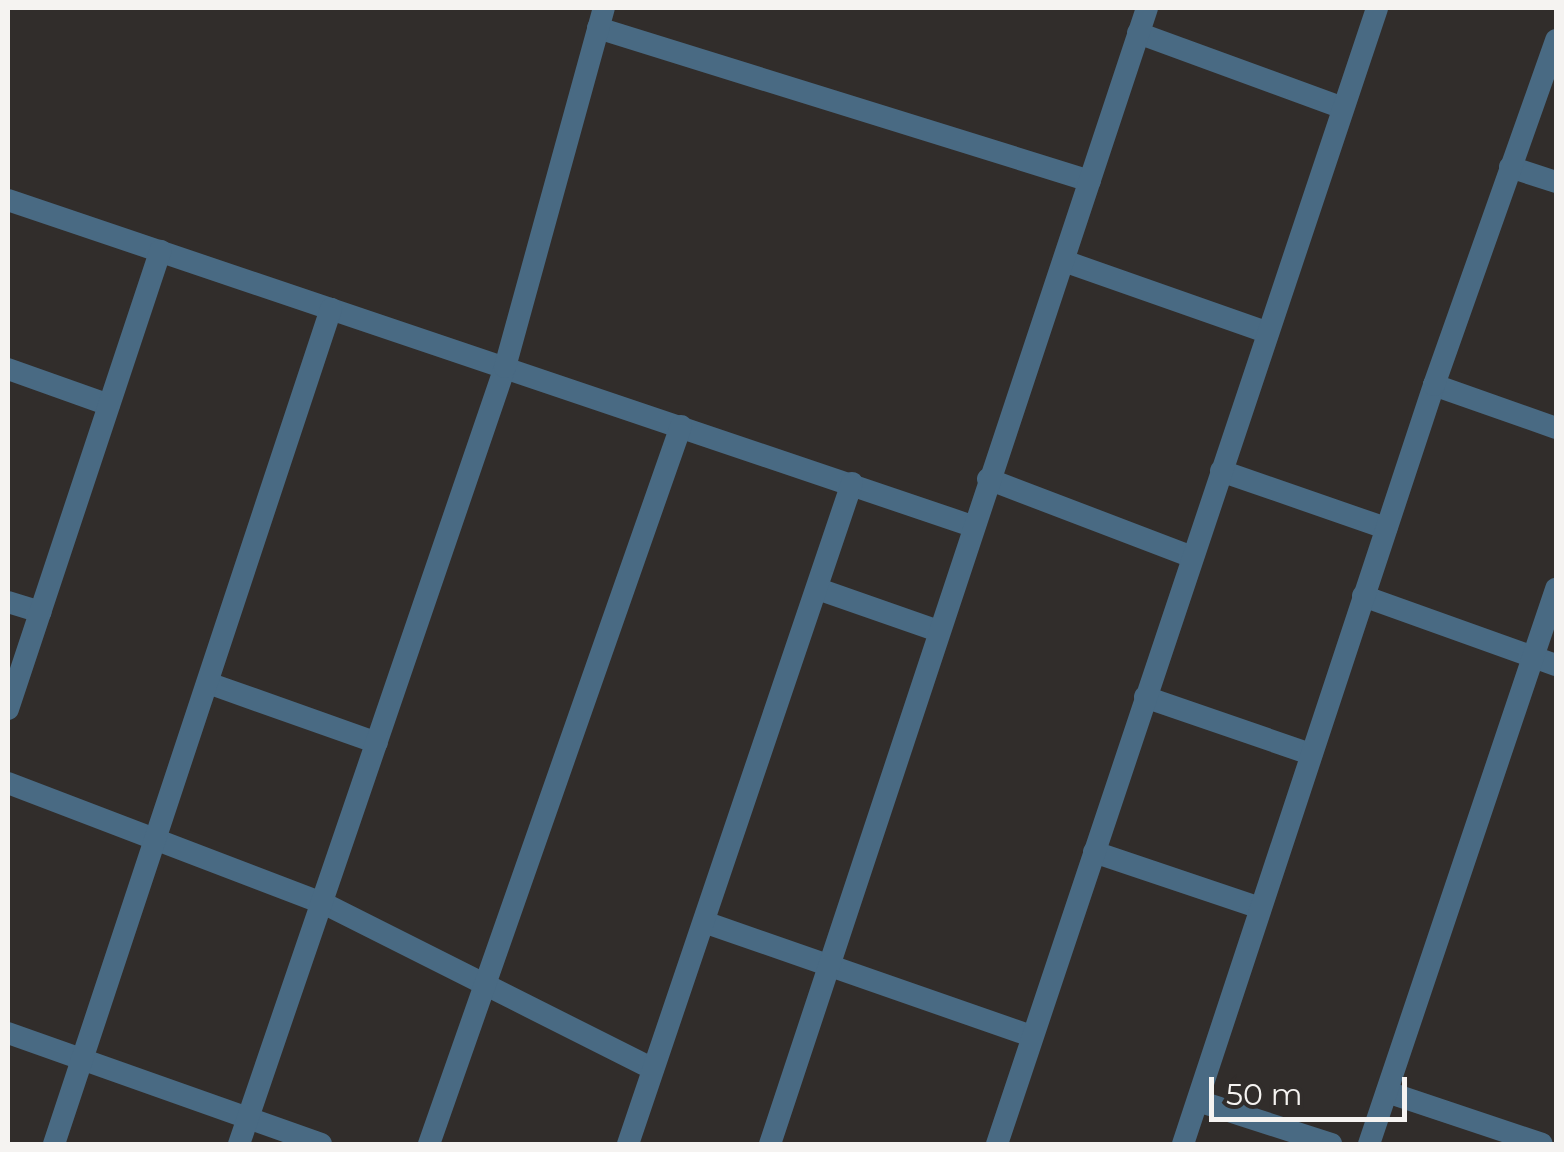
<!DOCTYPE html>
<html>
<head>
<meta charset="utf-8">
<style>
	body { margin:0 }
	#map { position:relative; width:1564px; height:1152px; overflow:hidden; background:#312d2b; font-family:Montserrat,sans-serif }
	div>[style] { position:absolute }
	.minor>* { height:22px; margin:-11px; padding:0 11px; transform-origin:11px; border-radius:11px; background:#496a83 }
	span { translate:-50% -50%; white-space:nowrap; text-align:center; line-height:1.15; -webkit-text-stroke:10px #312d2b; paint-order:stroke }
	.frame { position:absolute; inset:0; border:10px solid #f5f3f1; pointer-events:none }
	.scale { position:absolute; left:1209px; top:1077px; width:198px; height:45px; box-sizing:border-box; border:5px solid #f5f3f1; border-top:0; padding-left:12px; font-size:30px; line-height:35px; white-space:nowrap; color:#f5f3f1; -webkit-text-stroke:8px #312d2b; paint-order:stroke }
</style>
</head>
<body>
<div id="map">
	<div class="minor">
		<i style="left:598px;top:28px;width:515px;rotate:17.27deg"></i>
		<i style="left:1138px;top:33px;width:218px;rotate:20.1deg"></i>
		<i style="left:1510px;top:167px;width:48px;rotate:18.1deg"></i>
		<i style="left:8px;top:200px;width:1018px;rotate:18.68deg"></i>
		<i style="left:1064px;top:261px;width:216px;rotate:19.4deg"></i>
		<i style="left:8px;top:369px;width:107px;rotate:19.6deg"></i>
		<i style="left:1434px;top:385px;width:129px;rotate:19.4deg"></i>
		<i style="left:1221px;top:471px;width:175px;rotate:19.1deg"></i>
		<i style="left:988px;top:479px;width:218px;rotate:20.9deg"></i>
		<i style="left:818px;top:589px;width:127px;rotate:19.3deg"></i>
		<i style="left:1363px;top:596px;width:205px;rotate:19.7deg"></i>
		<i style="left:8px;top:602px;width:34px;rotate:17deg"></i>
		<i style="left:208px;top:683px;width:179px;rotate:19.5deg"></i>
		<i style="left:1145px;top:697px;width:176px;rotate:19deg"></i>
		<i style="left:8px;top:709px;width:483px;rotate:-71.6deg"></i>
		<i style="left:8px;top:783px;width:339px;rotate:20.9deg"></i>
		<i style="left:325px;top:904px;width:367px;rotate:26.7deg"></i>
		<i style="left:1094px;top:852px;width:175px;rotate:18.6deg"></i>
		<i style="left:704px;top:922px;width:347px;rotate:19.2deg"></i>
		<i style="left:8px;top:1033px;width:332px;rotate:19.5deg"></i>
		<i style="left:1387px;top:1092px;width:163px;rotate:18.5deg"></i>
		<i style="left:1198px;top:1101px;width:140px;rotate:17.9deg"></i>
		<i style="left:54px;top:1144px;width:880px;rotate:-71.65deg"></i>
		<i style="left:239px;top:1144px;width:821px;rotate:-71.1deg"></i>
		<i style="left:505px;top:367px;width:372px;rotate:-74.6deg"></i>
		<i style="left:429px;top:1144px;width:761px;rotate:-70.66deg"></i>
		<i style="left:628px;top:1144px;width:698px;rotate:-71.28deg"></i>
		<i style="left:770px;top:1144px;width:1197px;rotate:-71.64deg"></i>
		<i style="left:997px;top:1144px;width:1198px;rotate:-71.5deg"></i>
		<i style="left:1183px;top:1144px;width:799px;rotate:-71.7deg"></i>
		<i style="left:1434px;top:385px;width:366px;rotate:-70.5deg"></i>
		<i style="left:1369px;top:1144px;width:586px;rotate:-71.38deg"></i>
	</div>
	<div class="frame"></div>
	<div class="scale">50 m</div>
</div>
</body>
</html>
